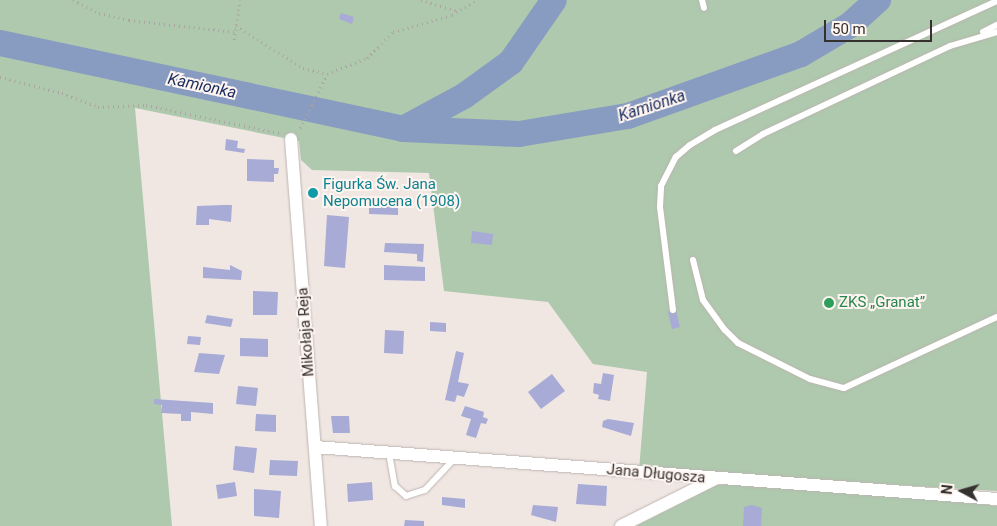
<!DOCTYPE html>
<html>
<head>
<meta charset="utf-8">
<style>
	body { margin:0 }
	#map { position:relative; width:997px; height:526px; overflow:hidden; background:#f0e7e3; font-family:Roboto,sans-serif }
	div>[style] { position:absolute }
	.green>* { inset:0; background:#aec9ad }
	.river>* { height:26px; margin:-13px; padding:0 13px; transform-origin:13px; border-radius:13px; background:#889bc1 }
	.building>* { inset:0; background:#a7abd6 }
	.path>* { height:2.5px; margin-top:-1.25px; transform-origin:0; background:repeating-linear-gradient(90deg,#aba4a1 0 1px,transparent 0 5px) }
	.roads { filter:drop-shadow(0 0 1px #bdb4b1) drop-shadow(0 0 1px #bdb4b1) }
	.lane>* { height:6px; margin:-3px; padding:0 3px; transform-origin:3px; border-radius:3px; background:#fff }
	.street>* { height:12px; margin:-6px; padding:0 6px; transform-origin:6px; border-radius:6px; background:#fff }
	.dots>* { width:14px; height:14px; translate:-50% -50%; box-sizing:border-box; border:2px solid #fef4f0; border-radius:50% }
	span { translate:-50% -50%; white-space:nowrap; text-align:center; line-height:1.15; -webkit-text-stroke:4px #fef4f0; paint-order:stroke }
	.culture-label { font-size:15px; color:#0d838f }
	.left { translate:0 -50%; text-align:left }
	.leisure-label { font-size:15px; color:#27864d }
	.street-label { font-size:15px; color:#34312f }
	.water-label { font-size:16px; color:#182d5e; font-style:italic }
	.north { position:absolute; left:937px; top:466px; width:50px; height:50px; -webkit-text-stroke:4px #fef4f0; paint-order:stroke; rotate:276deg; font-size:14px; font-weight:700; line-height:20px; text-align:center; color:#34312f }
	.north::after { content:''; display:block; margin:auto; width:18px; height:22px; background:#34312f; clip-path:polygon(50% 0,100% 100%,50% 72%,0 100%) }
	.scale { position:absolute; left:824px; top:20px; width:108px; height:22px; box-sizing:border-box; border:2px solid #34312f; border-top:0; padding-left:6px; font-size:15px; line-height:18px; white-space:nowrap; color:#34312f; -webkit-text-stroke:4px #fef4f0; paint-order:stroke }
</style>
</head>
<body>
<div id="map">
	<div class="green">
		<i style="clip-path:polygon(0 0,997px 0,997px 491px,639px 470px,647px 372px,593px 364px,548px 302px,444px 291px,429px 173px,312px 170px,301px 160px,299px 141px,135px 108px,172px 526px,0 526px)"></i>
		<i style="clip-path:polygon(728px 484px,976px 503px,997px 506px,997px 526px,636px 526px,717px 485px)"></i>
	</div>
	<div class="river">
		<i style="left:0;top:43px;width:412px;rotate:12deg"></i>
		<i style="left:403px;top:129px;width:69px;rotate:-28.4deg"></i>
		<i style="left:464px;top:96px;width:58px;rotate:-35.9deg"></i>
		<i style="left:511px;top:62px;width:75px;rotate:-55.3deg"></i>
		<i style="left:404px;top:129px;width:115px;rotate:2.5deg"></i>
		<i style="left:519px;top:134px;width:110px;rotate:-9.4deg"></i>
		<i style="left:628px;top:116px;width:184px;rotate:-19.7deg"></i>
		<i style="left:801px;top:54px;width:57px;rotate:-30.6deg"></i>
		<i style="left:850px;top:25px;width:38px;rotate:-42deg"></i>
	</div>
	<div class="building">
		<i style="clip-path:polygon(341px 13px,354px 17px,352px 24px,339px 19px)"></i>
		<i style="clip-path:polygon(226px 139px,238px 141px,237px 148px,245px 149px,244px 153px,225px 150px)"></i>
		<i style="clip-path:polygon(247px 159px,274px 160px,274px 168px,279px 168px,278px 174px,274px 174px,274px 182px,247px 181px)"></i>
		<i style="clip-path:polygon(223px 205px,232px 205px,231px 222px,209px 219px,209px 225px,196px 225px,197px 206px)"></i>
		<i style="clip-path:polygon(369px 205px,398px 205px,398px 215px,369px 214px)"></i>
		<i style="clip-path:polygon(327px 215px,349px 217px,345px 268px,324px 266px)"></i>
		<i style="clip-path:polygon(472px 231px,493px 234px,492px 245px,471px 243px)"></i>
		<i style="clip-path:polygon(385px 243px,424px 244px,423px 262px,417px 261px,417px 254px,384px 252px)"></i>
		<i style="clip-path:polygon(230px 265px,242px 271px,241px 280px,203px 278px,203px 267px,230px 270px)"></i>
		<i style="clip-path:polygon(384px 265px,425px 267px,425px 281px,384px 280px)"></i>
		<i style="clip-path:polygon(253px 291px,278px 292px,277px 315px,253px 315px)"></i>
		<i style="clip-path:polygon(676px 310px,680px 327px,672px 329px,668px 312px)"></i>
		<i style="clip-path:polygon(207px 315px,233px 319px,231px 327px,205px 323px)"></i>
		<i style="clip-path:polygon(430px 322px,446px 323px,446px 332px,430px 331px)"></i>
		<i style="clip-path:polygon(385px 330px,404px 331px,403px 354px,384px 353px)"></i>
		<i style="clip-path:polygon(188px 336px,201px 337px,200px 345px,187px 344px)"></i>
		<i style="clip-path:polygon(240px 338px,268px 339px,268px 357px,240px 356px)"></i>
		<i style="clip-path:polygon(456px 351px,464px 353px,458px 382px,469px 384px,464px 397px,457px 395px,455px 402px,445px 400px)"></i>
		<i style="clip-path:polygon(199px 353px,225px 355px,219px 374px,194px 372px)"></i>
		<i style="clip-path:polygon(603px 373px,614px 375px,610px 401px,598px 399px,599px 395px,593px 393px,594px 383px,601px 384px)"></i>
		<i style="clip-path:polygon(552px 374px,565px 391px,541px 409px,528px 392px)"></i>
		<i style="clip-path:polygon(238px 386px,258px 388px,256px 406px,236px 404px)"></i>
		<i style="clip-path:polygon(154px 399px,213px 403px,213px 414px,191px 412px,191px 421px,181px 421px,181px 414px,161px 413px,162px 405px,154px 404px)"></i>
		<i style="clip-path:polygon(465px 406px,484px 412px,483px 417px,488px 419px,486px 424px,481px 423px,476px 438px,466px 435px,471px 419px,461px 416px)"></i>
		<i style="clip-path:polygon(256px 414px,276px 415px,276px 432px,255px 431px)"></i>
		<i style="clip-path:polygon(331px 416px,349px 416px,350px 433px,333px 433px)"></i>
		<i style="clip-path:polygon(608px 419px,634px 423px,631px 436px,602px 427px,603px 421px)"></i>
		<i style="clip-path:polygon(235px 446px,257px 448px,254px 473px,233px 470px)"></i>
		<i style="clip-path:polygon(270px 460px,298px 461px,297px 476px,269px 475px)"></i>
		<i style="clip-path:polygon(235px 482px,237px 496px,218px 499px,216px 485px)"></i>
		<i style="clip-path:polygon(372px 482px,373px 500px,348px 502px,347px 484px)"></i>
		<i style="clip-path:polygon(578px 484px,607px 486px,606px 506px,576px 504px)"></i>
		<i style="clip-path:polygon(254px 489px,281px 491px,279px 518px,254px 516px)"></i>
		<i style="clip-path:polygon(442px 497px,465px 499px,465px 508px,442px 505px)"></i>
		<i style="clip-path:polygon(533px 505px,558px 507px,556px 522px,531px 515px)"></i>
		<i style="clip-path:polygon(752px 505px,762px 508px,761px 526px,743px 526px,744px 507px)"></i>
		<i style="clip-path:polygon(405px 520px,424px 521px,424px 526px,404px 526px)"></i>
	</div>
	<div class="path">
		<i style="left:73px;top:0;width:29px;rotate:27deg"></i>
		<i style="left:99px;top:13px;width:31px;rotate:13deg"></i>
		<i style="left:129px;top:20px;width:107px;rotate:6.5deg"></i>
		<i style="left:421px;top:0;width:39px;rotate:17deg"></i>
		<i style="left:236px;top:26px;width:79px;rotate:32.1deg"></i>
		<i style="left:303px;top:68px;width:25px;rotate:14deg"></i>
		<i style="left:327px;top:74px;width:43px;rotate:-21.8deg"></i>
		<i style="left:367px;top:58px;width:37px;rotate:-45deg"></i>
		<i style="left:393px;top:32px;width:61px;rotate:-16.1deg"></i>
		<i style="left:452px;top:15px;width:28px;rotate:-32deg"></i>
		<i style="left:234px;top:40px;width:40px;rotate:-81.5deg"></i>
		<i style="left:0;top:77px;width:64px;rotate:14.5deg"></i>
		<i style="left:62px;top:93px;width:39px;rotate:21deg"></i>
		<i style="left:98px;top:107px;width:48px;rotate:-2.4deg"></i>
		<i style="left:146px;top:105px;width:136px;rotate:11.9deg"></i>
		<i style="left:300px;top:128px;width:60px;rotate:-63.4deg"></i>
	</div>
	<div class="roads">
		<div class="lane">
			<i style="left:702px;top:0;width:8px;rotate:76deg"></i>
			<i style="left:983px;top:32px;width:16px;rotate:-27deg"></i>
			<i style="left:736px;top:151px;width:32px;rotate:-32deg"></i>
			<i style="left:763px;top:134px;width:207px;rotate:-25.2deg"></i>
			<i style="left:950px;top:46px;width:49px;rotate:-16.6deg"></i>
			<i style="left:693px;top:260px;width:41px;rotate:76deg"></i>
			<i style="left:703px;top:300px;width:37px;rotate:54deg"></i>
			<i style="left:725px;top:330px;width:18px;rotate:45deg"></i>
			<i style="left:738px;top:343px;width:80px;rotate:26.6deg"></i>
			<i style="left:810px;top:379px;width:35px;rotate:15deg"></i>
			<i style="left:844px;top:388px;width:169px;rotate:-24.9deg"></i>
			<i style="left:673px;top:310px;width:104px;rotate:-97.2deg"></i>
			<i style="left:660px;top:207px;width:21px;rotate:-87deg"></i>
			<i style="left:661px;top:186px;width:33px;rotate:-63deg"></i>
			<i style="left:676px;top:157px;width:18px;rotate:-41deg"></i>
			<i style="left:690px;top:145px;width:29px;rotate:-31deg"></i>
			<i style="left:715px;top:130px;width:310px;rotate:-24.6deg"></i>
			<i style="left:389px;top:453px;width:34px;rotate:80deg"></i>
			<i style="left:395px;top:486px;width:15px;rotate:42deg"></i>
			<i style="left:406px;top:496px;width:20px;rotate:-18deg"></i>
			<i style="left:425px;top:490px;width:42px;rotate:-46.9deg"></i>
		</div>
		<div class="street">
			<i style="left:291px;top:139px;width:388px;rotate:85.6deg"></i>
			<i style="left:315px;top:447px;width:684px;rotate:4.36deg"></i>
			<i style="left:621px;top:526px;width:105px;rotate:-26.6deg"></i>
		</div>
	</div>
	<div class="dots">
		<i style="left:313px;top:193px;background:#0f9aa8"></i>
		<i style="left:829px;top:303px;background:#2e9e5b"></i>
	</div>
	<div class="culture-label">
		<span class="left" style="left:323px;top:193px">Figurka Św. Jana<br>Nepomucena (1908)</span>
	</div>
	<div class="leisure-label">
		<span class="left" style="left:839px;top:303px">ZKS „Granat”</span>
	</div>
	<div class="street-label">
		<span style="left:306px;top:332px;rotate:-94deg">Mikołaja Reja</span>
		<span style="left:656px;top:474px;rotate:5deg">Jana Długosza</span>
	</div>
	<div class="water-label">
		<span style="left:202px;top:86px;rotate:12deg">Kamionka</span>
		<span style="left:652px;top:106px;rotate:-18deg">Kamionka</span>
	</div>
	<div class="north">N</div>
	<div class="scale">50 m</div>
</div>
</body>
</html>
